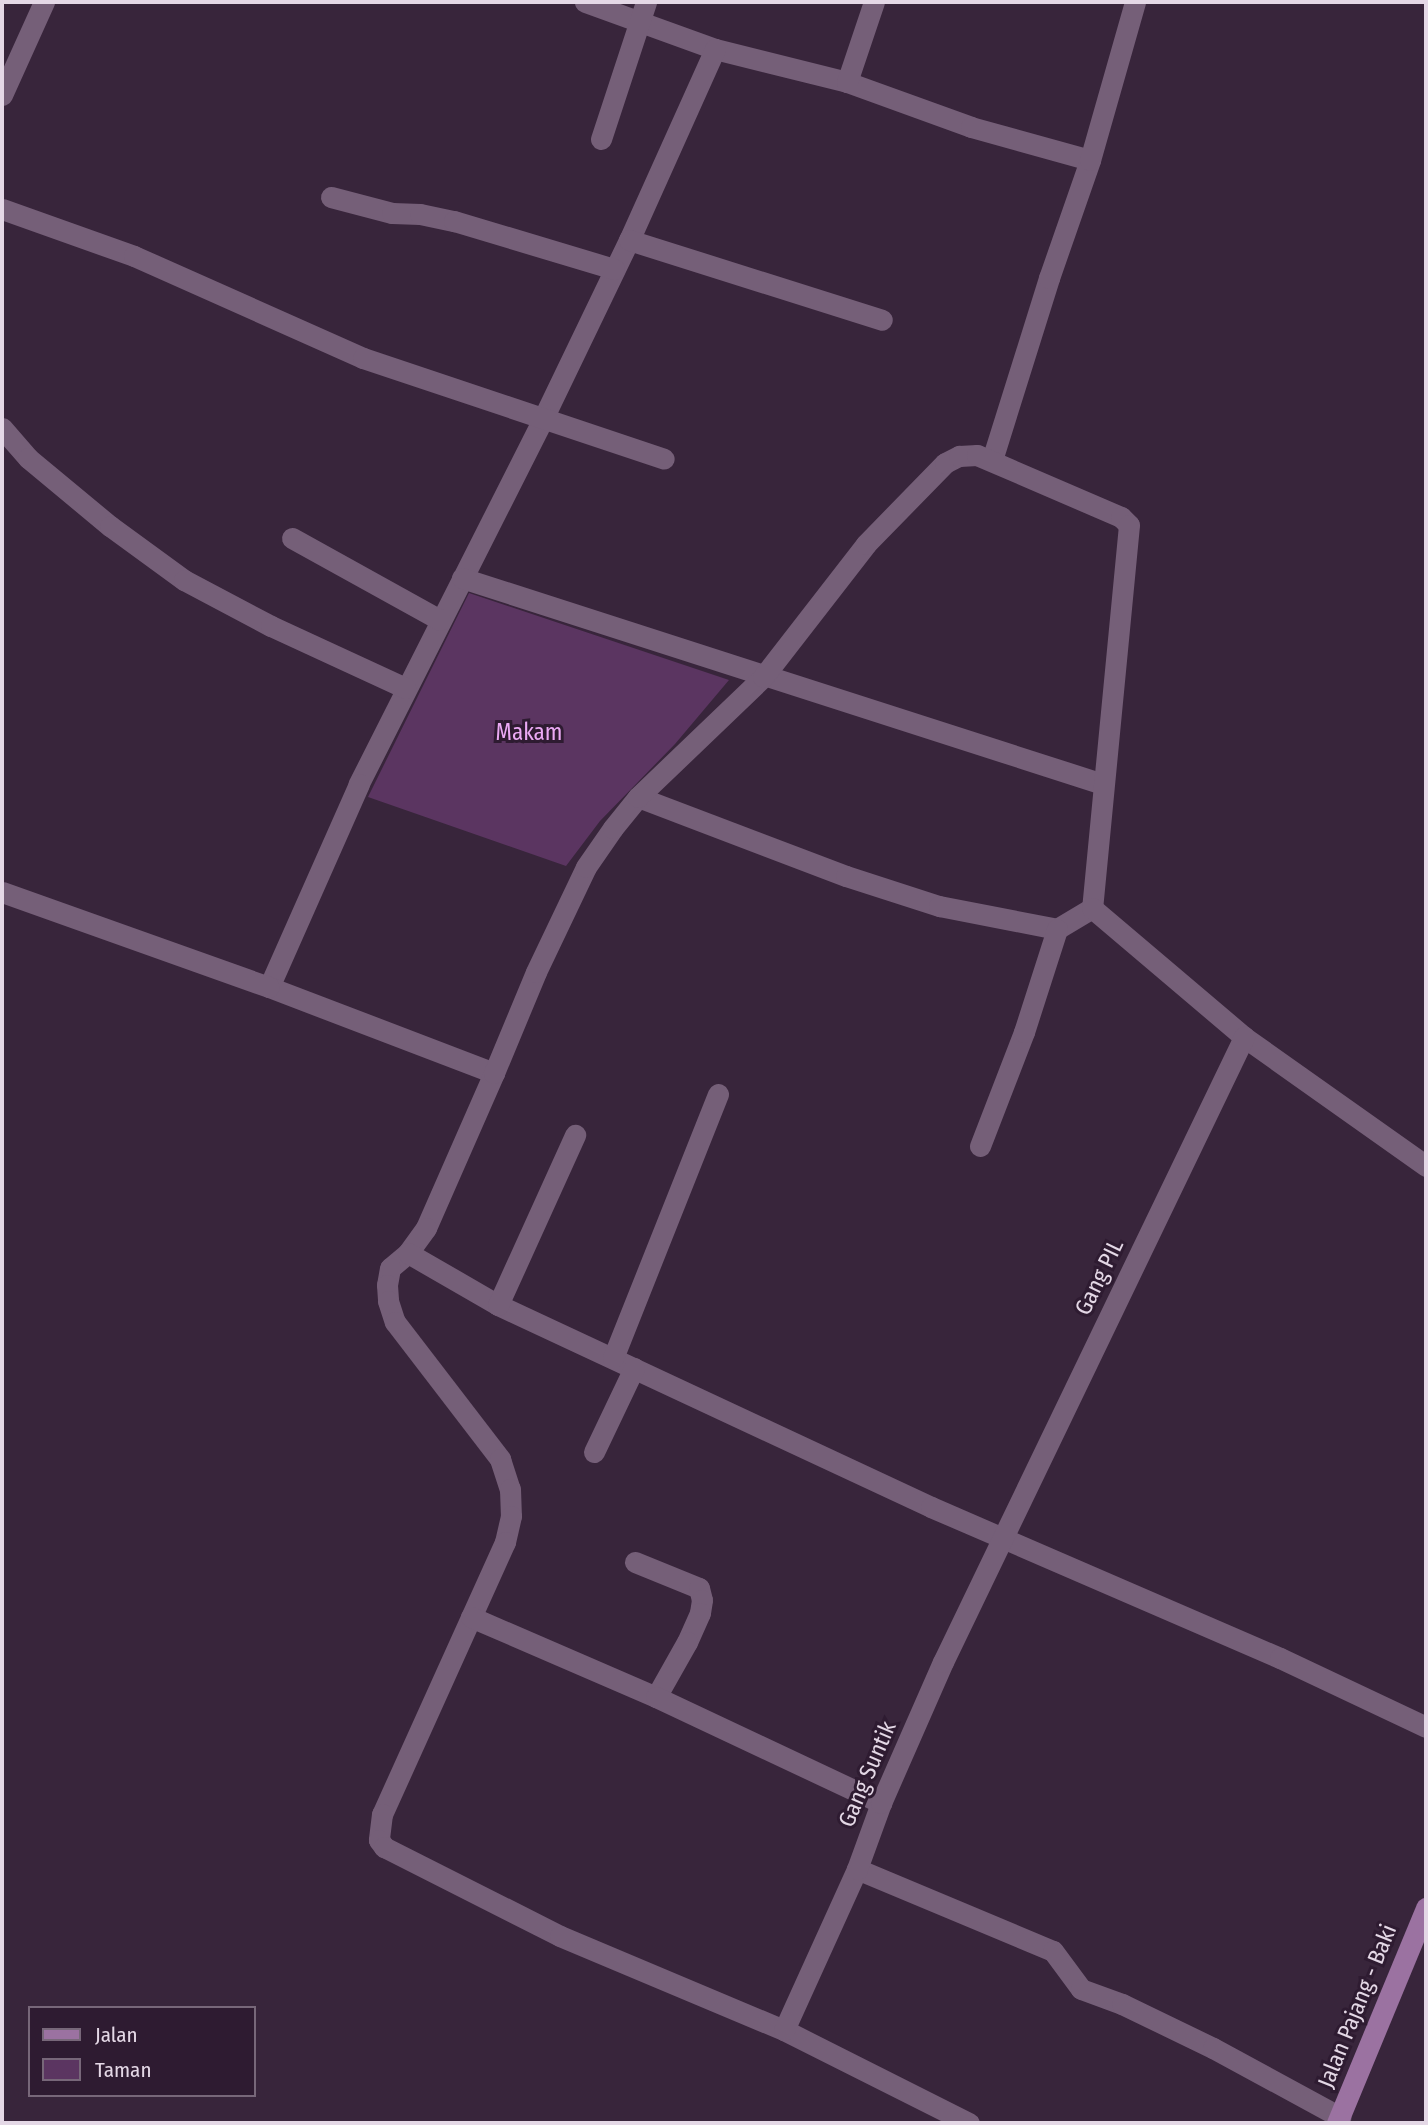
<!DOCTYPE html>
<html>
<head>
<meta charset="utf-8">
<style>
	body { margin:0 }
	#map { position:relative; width:1428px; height:2125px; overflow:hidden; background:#38253b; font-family:"Fira Sans Condensed",sans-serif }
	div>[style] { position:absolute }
	.green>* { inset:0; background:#5b3561 }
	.minor>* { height:21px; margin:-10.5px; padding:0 10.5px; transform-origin:10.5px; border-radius:10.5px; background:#755f78 }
	.major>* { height:21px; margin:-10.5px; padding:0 10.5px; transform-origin:10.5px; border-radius:10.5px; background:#9b72a1 }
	span { translate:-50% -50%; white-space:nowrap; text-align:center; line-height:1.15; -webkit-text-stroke:6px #2e1b31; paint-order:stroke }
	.park-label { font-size:23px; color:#eba9f4 }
	.street-label { font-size:23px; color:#e4d8e6 }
	.frame { position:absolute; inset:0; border:4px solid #e4d8e6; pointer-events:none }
	.legend { position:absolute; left:28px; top:2006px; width:228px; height:91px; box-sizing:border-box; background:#2e1b31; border:2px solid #776779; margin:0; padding:9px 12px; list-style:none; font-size:21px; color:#e4d8e6 }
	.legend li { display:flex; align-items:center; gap:14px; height:35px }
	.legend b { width:35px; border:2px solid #776779 }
</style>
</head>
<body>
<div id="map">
	<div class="green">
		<i style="clip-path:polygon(469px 593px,729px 680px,675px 744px,600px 821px,566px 866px,368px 797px)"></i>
	</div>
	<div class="minor">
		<i style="left:585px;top:2px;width:138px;rotate:19.9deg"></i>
		<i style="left:715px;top:49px;width:136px;rotate:14deg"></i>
		<i style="left:847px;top:82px;width:132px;rotate:19.9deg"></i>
		<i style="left:971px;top:127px;width:123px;rotate:15.5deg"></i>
		<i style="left:715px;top:49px;width:209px;rotate:114.2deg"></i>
		<i style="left:629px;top:240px;width:199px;rotate:115.7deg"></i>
		<i style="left:543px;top:419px;width:409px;rotate:116.8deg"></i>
		<i style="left:359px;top:784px;width:222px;rotate:113.9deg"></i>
		<i style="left:269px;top:987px;width:241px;rotate:20.9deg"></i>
		<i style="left:494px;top:1073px;width:169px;rotate:113.7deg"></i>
		<i style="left:426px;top:1228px;width:31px;rotate:126deg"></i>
		<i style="left:408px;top:1253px;width:23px;rotate:140deg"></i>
		<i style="left:390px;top:1268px;width:17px;rotate:100deg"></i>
		<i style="left:387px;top:1285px;width:16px;rotate:86deg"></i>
		<i style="left:388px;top:1301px;width:22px;rotate:72deg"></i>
		<i style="left:395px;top:1322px;width:173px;rotate:52.5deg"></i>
		<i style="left:500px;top:1459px;width:32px;rotate:72deg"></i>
		<i style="left:510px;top:1489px;width:27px;rotate:88deg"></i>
		<i style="left:511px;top:1516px;width:27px;rotate:103deg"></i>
		<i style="left:505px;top:1542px;width:299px;rotate:114.3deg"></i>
		<i style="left:382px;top:1814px;width:26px;rotate:97deg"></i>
		<i style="left:379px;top:1840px;width:9px;rotate:54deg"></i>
		<i style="left:384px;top:1847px;width:197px;rotate:26.8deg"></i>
		<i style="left:560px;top:1936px;width:243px;rotate:22.8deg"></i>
		<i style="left:784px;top:2030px;width:207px;rotate:26.7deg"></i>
		<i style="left:847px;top:82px;width:84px;rotate:-71.4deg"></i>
		<i style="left:2px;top:95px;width:102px;rotate:-65.7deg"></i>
		<i style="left:601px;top:139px;width:144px;rotate:-71.8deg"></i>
		<i style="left:331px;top:197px;width:63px;rotate:14.7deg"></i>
		<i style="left:392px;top:213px;width:28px;rotate:2deg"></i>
		<i style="left:420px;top:214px;width:35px;rotate:12deg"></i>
		<i style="left:454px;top:221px;width:167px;rotate:16.7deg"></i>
		<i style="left:2px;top:209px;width:140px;rotate:19.6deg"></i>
		<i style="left:134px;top:256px;width:251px;rotate:24deg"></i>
		<i style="left:363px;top:358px;width:317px;rotate:18.5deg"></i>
		<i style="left:629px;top:240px;width:265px;rotate:17.5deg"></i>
		<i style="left:2px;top:428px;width:40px;rotate:49deg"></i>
		<i style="left:28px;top:458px;width:107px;rotate:39.7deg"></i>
		<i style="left:110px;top:526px;width:92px;rotate:36.1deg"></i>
		<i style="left:184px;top:580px;width:98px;rotate:27.9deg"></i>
		<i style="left:271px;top:626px;width:148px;rotate:24.8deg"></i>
		<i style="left:992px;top:460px;width:191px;rotate:-72.6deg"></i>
		<i style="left:1049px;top:278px;width:125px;rotate:-70.8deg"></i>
		<i style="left:1090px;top:160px;width:164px;rotate:-74.1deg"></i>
		<i style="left:292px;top:538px;width:169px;rotate:29deg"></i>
		<i style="left:462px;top:578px;width:673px;rotate:17.82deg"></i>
		<i style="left:638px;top:797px;width:222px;rotate:20.8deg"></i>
		<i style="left:846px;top:876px;width:98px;rotate:17.9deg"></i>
		<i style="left:939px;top:906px;width:120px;rotate:11deg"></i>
		<i style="left:1057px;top:929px;width:41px;rotate:-31deg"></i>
		<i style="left:2px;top:892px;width:283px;rotate:19.6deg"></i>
		<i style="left:494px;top:1073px;width:109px;rotate:-67.4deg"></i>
		<i style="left:536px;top:972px;width:116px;rotate:-64.5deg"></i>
		<i style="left:586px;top:867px;width:47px;rotate:-55.3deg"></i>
		<i style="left:613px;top:828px;width:40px;rotate:-51deg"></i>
		<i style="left:638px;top:797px;width:173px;rotate:-43.8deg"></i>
		<i style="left:763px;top:677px;width:168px;rotate:-52.2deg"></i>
		<i style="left:866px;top:544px;width:113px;rotate:-45.7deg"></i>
		<i style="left:945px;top:463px;width:16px;rotate:-27deg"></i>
		<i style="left:959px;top:456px;width:18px;rotate:-3deg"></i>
		<i style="left:977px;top:455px;width:157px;rotate:23.3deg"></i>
		<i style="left:1121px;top:517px;width:11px;rotate:45deg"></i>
		<i style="left:1129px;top:525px;width:385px;rotate:95.5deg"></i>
		<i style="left:1092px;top:908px;width:199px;rotate:40.3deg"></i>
		<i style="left:1244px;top:1037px;width:223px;rotate:35.3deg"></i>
		<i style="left:980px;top:1146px;width:122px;rotate:-68.9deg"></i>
		<i style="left:1024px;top:1032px;width:108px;rotate:-72.2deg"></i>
		<i style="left:408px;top:1253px;width:104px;rotate:30deg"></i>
		<i style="left:498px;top:1305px;width:478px;rotate:25deg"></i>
		<i style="left:931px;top:1507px;width:380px;rotate:23.4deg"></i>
		<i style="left:1280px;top:1658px;width:161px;rotate:25.3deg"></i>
		<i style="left:498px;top:1305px;width:187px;rotate:-65.6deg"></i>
		<i style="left:613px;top:1358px;width:284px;rotate:-68.3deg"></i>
		<i style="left:594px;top:1452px;width:93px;rotate:-64.5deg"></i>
		<i style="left:635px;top:1562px;width:69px;rotate:22.1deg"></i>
		<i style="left:699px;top:1588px;width:12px;rotate:76deg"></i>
		<i style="left:702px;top:1600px;width:13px;rotate:99deg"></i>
		<i style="left:700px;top:1613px;width:32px;rotate:114deg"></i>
		<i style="left:687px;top:1642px;width:63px;rotate:119.4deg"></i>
		<i style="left:471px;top:1617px;width:202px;rotate:23.4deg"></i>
		<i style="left:656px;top:1697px;width:249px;rotate:25.2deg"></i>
		<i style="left:857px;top:1869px;width:212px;rotate:22.7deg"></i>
		<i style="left:1053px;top:1951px;width:47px;rotate:53.6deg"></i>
		<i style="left:1081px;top:1989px;width:44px;rotate:20.1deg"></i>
		<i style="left:1122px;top:2004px;width:101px;rotate:25.8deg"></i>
		<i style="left:1213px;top:2048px;width:145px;rotate:28.5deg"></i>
		<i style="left:784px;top:2030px;width:177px;rotate:-65.6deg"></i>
		<i style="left:857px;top:1869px;width:70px;rotate:-70deg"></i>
		<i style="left:881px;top:1803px;width:154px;rotate:-66.3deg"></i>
		<i style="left:943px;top:1662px;width:694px;rotate:-64.28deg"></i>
	</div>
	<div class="major">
		<i style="left:1337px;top:2123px;width:233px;rotate:-67.5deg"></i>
	</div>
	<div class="park-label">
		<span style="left:529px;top:732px">Makam</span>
	</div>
	<div class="street-label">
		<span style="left:1099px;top:1277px;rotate:-64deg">Gang PIL</span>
		<span style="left:867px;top:1774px;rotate:-67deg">Gang Suntik</span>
		<span style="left:1357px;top:2006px;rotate:-68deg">Jalan Pajang - Baki</span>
	</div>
	<div class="frame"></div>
	<ul class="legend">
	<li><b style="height:9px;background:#9b72a1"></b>Jalan</li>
	<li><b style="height:19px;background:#5b3561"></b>Taman</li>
	</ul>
</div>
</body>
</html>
